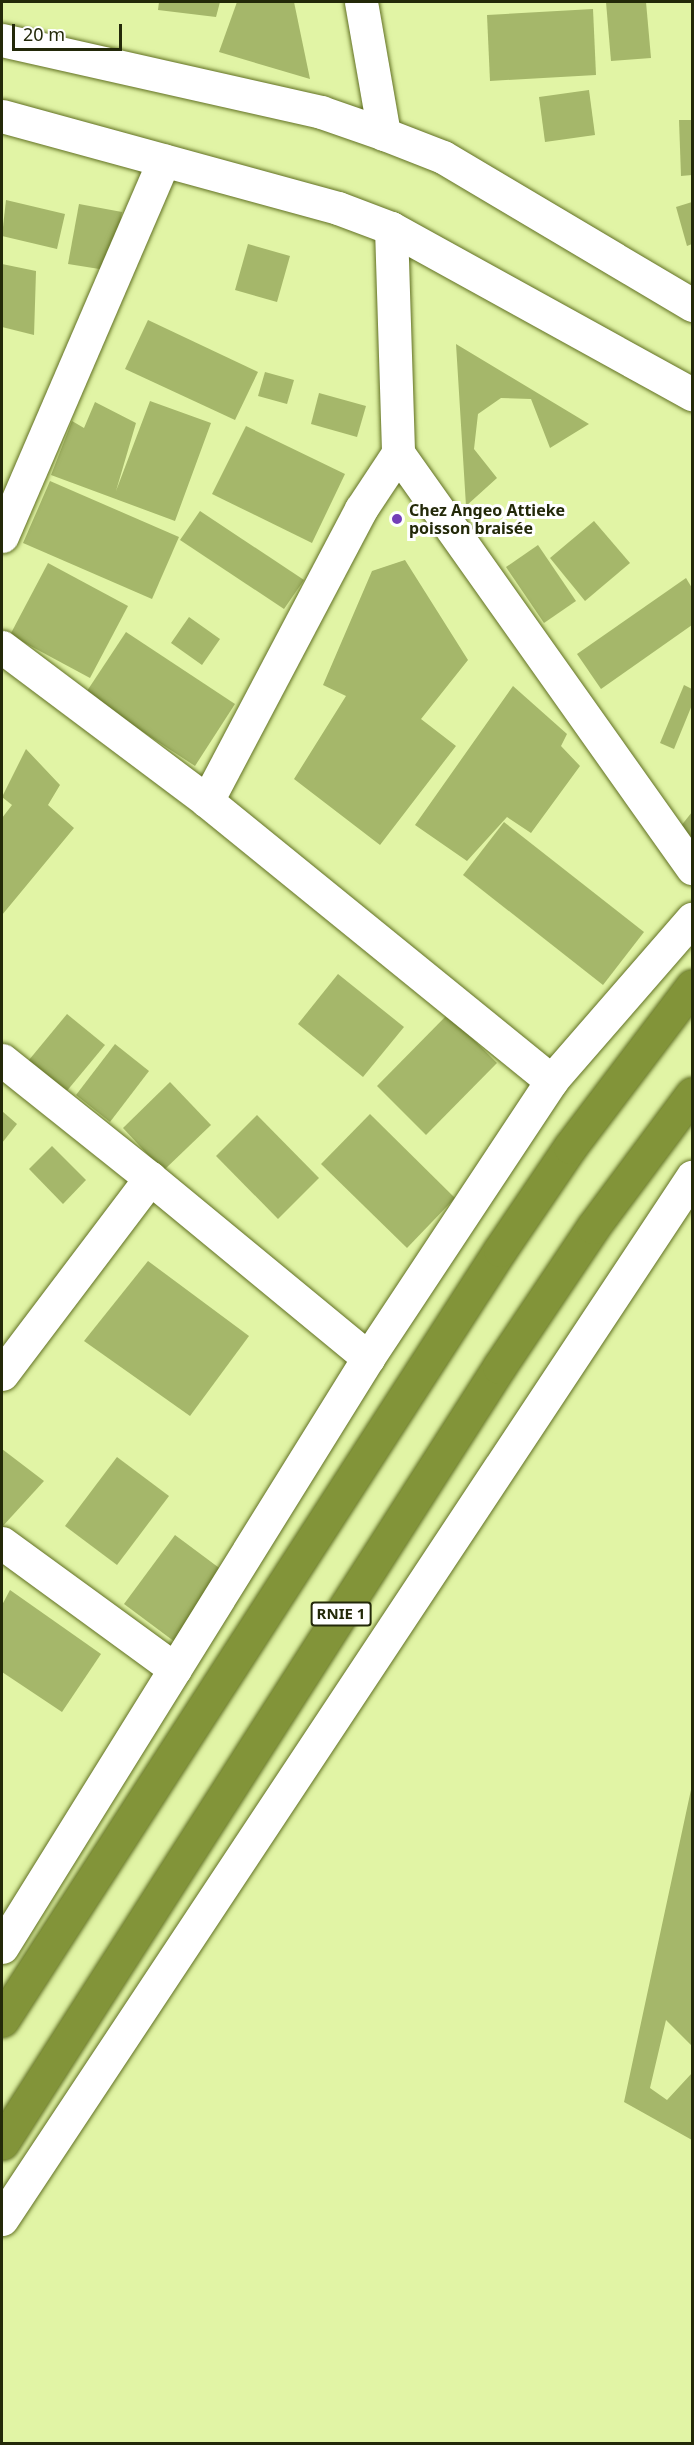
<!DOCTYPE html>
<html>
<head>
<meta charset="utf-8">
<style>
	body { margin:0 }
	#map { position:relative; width:694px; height:2445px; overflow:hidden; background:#e1f4a5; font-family:"Noto Sans",sans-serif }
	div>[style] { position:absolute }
	.building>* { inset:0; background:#a5b76a }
	.roads { filter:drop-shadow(0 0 2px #617023) drop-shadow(0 0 2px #617023) }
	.minor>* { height:33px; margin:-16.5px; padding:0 16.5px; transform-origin:16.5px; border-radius:16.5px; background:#fff }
	.highway>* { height:33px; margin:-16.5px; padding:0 16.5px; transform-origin:16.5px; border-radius:16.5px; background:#829439 }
	.dots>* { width:16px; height:16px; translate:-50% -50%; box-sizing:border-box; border:3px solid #fff; border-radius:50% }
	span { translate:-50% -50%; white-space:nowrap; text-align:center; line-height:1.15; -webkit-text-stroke:6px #fff; paint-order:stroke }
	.shield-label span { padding:2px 4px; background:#fff; border:2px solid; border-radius:4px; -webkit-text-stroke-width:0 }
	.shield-label { font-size:15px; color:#232909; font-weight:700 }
	.poi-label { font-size:16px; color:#232909; font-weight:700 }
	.left { translate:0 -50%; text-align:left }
	.frame { position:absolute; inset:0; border:3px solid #232909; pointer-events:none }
	.scale { position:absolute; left:12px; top:24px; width:110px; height:27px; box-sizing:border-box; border:3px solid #232909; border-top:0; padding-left:8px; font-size:18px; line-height:21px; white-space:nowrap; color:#232909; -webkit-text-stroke:4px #fff; paint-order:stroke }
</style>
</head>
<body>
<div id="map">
	<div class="building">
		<i style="clip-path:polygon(159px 2px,220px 2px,216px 17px,158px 10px)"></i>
		<i style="clip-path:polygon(237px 2px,294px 2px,310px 79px,219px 52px)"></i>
		<i style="clip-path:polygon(606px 2px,646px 2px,651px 58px,611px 61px)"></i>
		<i style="clip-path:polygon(593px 9px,596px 75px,490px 81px,487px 15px)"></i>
		<i style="clip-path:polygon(589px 90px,595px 135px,545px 142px,539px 97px)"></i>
		<i style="clip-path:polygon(679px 120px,692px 120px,692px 175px,681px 176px)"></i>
		<i style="clip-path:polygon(6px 200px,65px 214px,57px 249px,2px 236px)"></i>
		<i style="clip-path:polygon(692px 202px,692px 244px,687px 246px,676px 207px)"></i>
		<i style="clip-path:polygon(79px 204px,122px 212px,112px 271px,68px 264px)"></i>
		<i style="clip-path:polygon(248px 244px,290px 256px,277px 302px,235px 290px)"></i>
		<i style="clip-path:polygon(2px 264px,36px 271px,34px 335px,2px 327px)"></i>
		<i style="clip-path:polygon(148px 320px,258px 372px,235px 420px,125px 369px)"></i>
		<i style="clip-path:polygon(456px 344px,589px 424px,550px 448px,531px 399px,501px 398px,478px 414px,474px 449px,497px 478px,466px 506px)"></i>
		<i style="clip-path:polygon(265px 372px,294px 380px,287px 404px,258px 396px)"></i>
		<i style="clip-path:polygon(319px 393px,366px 406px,357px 437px,311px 424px)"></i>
		<i style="clip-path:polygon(150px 401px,211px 423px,175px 521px,51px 475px,72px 421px,84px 428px,95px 402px,136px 423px,116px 491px)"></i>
		<i style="clip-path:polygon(246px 426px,345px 474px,312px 543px,212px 494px)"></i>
		<i style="clip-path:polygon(50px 481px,179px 537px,152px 599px,23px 543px)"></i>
		<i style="clip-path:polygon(200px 511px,304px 580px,284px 609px,180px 540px)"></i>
		<i style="clip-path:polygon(594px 521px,630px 563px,585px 601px,550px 558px)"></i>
		<i style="clip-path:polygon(538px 545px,576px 601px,544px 623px,506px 567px)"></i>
		<i style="clip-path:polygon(405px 560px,468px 660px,421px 719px,456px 746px,380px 845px,294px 779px,346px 696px,323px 685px,372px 571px)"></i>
		<i style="clip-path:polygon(48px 563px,128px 606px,90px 678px,10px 635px)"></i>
		<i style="clip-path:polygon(686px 578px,692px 588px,692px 625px,601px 689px,577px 654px)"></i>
		<i style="clip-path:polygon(189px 617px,220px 639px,202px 665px,171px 643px)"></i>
		<i style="clip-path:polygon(126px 632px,235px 704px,195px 766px,85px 694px)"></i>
		<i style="clip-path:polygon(684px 685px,692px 689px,692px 705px,674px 749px,660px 743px)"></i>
		<i style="clip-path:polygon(513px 686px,567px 734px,561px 746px,580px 766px,531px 833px,507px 817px,467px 861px,415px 825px)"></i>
		<i style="clip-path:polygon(26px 749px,60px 785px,48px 805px,74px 828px,2px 915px,2px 818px,12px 805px,2px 797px)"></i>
		<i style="clip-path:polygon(692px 812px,692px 852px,673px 836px)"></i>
		<i style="clip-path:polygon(504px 822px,644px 932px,603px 985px,463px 875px)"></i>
		<i style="clip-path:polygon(338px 974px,404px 1027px,363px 1077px,298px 1024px)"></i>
		<i style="clip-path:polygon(67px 1014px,105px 1045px,61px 1098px,24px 1066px)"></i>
		<i style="clip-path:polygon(448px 1014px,497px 1063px,426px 1135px,377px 1086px)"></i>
		<i style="clip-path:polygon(115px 1044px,149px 1071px,110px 1122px,76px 1095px)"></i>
		<i style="clip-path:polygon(170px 1082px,211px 1125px,163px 1171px,123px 1128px)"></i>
		<i style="clip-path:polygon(2px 1111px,17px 1124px,2px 1143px)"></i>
		<i style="clip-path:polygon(370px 1114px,455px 1198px,407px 1248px,321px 1164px)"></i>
		<i style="clip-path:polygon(257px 1115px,319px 1178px,278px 1219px,216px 1156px)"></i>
		<i style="clip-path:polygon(52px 1146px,86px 1180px,63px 1204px,29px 1169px)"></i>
		<i style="clip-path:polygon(148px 1261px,249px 1336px,190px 1416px,84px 1341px)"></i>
		<i style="clip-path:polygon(2px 1449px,44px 1481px,2px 1527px)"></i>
		<i style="clip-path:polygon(117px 1457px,169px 1496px,117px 1565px,65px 1526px)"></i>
		<i style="clip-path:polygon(175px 1535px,230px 1576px,179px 1645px,124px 1604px)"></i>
		<i style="clip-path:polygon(10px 1590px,101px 1654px,62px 1712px,2px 1672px,2px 1605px)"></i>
		<i style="clip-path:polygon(692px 1785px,692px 2046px,666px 2020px,650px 2088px,667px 2100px,692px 2073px,692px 2140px,624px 2102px)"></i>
	</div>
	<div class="roads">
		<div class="minor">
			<i style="left:361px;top:2px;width:134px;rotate:80.1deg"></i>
			<i style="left:2px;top:40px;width:327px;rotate:12.7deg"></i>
			<i style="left:321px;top:112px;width:67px;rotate:19.2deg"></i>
			<i style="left:384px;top:134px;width:63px;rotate:21.3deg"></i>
			<i style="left:443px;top:157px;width:290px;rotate:30.7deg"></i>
			<i style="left:2px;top:116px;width:348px;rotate:15.3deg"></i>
			<i style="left:338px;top:208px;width:57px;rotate:20.7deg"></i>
			<i style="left:391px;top:228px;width:344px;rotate:28.9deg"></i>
			<i style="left:391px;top:228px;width:225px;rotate:88.2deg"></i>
			<i style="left:398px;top:453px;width:509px;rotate:54.68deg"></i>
			<i style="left:2px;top:536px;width:409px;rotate:-66.7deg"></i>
			<i style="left:2px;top:647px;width:256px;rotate:36.9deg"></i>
			<i style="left:207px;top:801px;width:444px;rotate:39.1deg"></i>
			<i style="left:207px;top:801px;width:330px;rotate:-62.2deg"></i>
			<i style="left:361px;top:509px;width:67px;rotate:-56.5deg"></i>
			<i style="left:2px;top:1060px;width:189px;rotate:38.6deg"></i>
			<i style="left:150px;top:1178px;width:283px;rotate:39.5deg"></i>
			<i style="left:2px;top:1374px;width:246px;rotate:-52.9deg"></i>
			<i style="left:2px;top:1543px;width:214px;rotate:36.1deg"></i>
			<i style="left:2px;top:1947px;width:693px;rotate:-58.14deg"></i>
			<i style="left:368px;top:1358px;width:332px;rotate:-56.5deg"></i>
			<i style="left:551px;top:1081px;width:215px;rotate:-49deg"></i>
			<i style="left:2px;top:2219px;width:1250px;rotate:-56.49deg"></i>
		</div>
		<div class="highway">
			<i style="left:2px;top:2020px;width:917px;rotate:-57.11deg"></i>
			<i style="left:500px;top:1250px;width:125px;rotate:-55.8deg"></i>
			<i style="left:570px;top:1147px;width:202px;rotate:-52.8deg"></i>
			<i style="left:2px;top:2143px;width:922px;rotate:-57.36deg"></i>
			<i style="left:499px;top:1367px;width:169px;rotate:-56.1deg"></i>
			<i style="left:593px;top:1227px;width:166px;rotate:-53.3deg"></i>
		</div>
	</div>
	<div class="dots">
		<i style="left:397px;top:519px;background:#733fb7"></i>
	</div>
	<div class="shield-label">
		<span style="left:341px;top:1614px">RNIE 1</span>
	</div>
	<div class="poi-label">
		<span class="left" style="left:409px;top:519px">Chez Angeo Attieke<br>poisson braisée</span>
	</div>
	<div class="frame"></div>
	<div class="scale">20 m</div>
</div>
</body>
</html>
